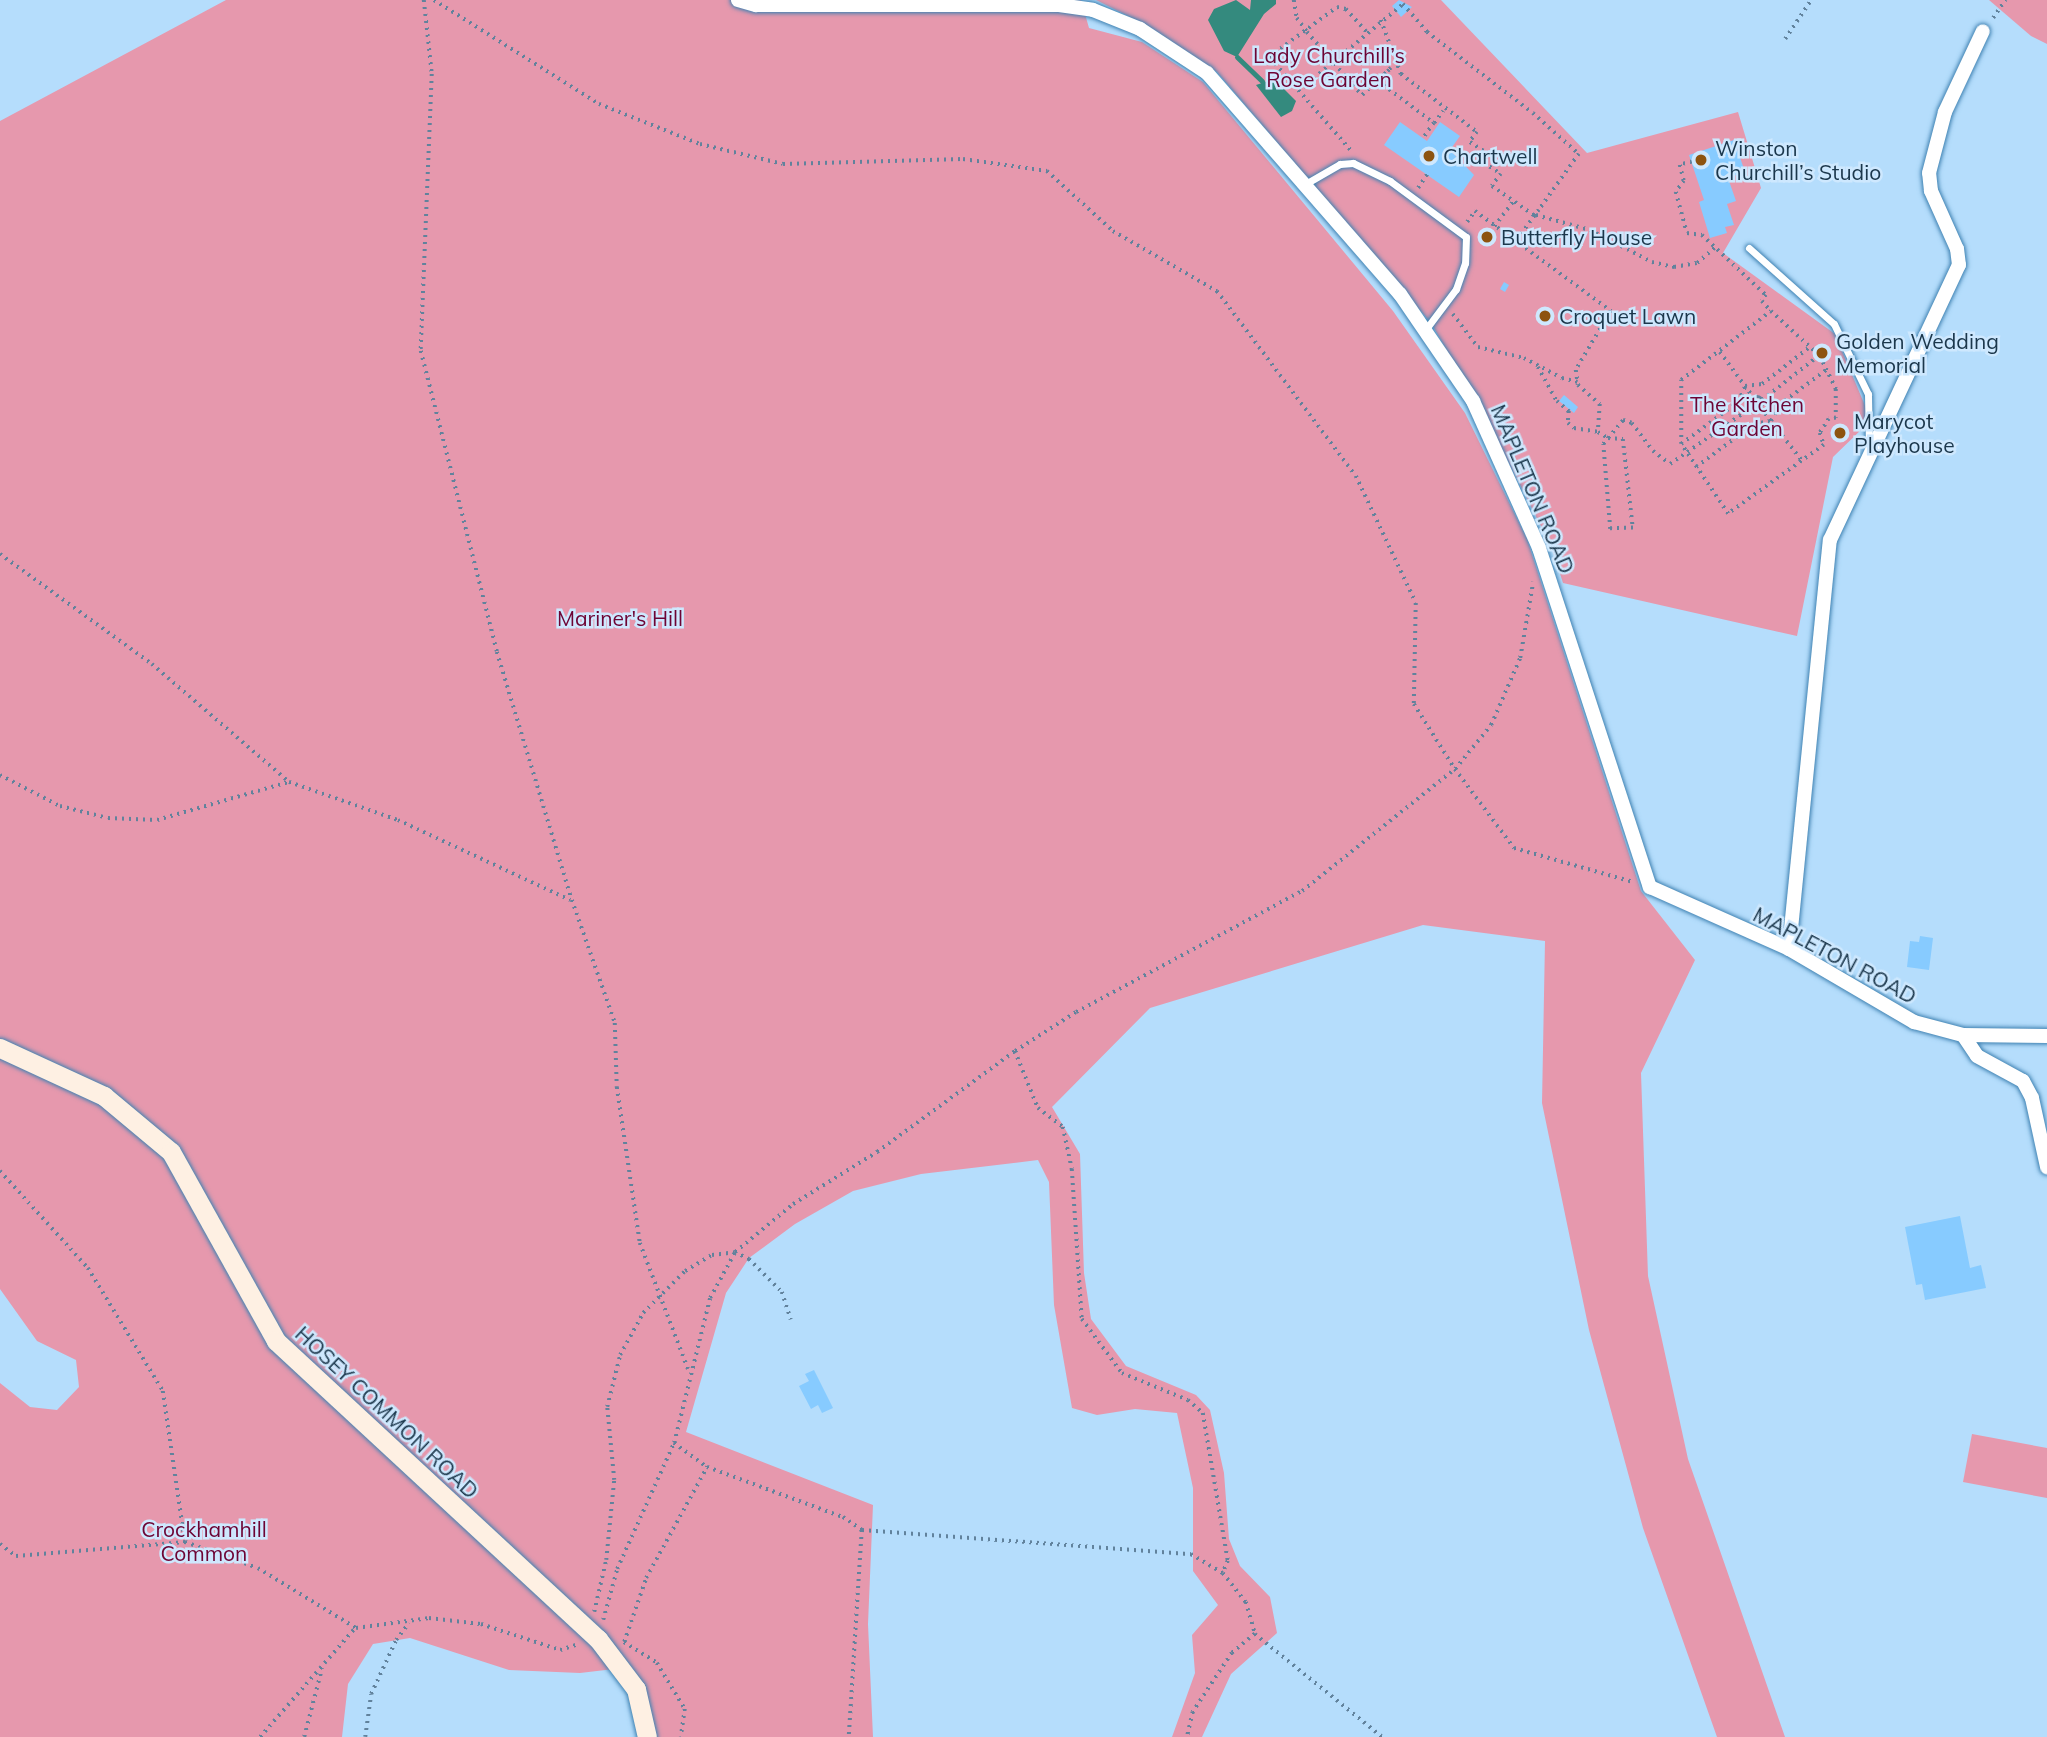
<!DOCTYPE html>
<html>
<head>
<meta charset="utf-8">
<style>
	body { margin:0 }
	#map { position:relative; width:2047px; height:1737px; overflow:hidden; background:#b5ddfc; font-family:Mulish,sans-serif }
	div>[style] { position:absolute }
	.green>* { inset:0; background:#e698ad }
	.water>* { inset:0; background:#348a7e }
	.stream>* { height:5px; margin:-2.5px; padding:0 2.5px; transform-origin:2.5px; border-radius:2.5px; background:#348a7e }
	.building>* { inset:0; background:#87cbff }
	.path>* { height:3.5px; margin-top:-1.75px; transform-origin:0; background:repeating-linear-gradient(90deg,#61829c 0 2px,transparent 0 7px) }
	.path>.ring { margin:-1.75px; padding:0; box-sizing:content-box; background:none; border:3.5px solid #61829c; border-radius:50% }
	.roads { filter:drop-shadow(0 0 2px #3f82b2) drop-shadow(0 0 2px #3f82b2) }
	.lane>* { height:7px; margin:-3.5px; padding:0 3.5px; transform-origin:3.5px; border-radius:3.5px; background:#fff }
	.street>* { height:14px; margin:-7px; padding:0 7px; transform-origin:7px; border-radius:7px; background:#fff }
	.secondary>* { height:19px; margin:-9.5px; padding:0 9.5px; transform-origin:9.5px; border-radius:9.5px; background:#fef0e3 }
	.dots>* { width:19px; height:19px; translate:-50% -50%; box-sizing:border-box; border:4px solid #cee8fe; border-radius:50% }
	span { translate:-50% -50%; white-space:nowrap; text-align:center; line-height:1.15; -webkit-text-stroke:5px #cee8fe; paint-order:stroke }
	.park-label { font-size:21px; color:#6d0434 }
	.poi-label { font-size:21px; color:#1b374c }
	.left { translate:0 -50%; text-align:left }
	.street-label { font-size:21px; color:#1b374c }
</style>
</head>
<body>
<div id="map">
	<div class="green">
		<i style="clip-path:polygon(226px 0,1081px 0,1089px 28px,1142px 42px,1203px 82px,1393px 311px,1465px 413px,1527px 539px,1641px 891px,1695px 960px,1641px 1073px,1648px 1276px,1688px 1459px,1785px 1737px,1717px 1737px,1643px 1528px,1589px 1330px,1542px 1103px,1545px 941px,1423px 925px,1150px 1008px,1052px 1107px,1080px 1154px,1084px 1273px,1091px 1319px,1126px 1366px,1196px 1395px,1210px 1410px,1224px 1473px,1229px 1539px,1240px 1566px,1270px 1597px,1277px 1633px,1231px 1674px,1202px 1737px,1172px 1737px,1195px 1673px,1192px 1635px,1218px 1605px,1193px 1571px,1193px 1488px,1177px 1413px,1135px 1409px,1097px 1415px,1072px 1408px,1054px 1305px,1049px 1182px,1038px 1160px,921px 1174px,853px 1191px,795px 1224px,749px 1258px,726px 1293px,686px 1432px,873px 1505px,868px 1624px,873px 1737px,643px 1737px,637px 1703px,614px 1669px,580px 1673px,509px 1670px,410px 1638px,373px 1644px,348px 1684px,342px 1737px,0 1737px,0 1383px,30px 1407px,57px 1410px,79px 1387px,76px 1360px,37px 1341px,0 1289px,0 121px)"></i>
		<i style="clip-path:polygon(1096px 0,1441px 0,1587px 153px,1738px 112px,1761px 188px,1723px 253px,1835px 334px,1866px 408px,1864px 427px,1833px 457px,1797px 636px,1563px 583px,1551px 546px,1486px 418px,1431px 323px,1217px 72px,1148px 26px)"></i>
		<i style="clip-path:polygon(1989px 0,2047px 0,2047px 44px,2031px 36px)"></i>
		<i style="clip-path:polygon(1972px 1434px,2047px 1448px,2047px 1498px,1963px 1482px)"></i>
	</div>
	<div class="water">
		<i style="clip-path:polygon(1236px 0,1250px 10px,1251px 0,1276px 0,1276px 4px,1264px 14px,1237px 57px,1224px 51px,1208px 20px,1214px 9px)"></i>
		<i style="clip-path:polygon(1274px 79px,1296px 101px,1292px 111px,1281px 117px,1256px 85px)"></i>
	</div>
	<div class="stream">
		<i style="left:1237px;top:57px;width:35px;rotate:44deg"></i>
	</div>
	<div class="building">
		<i style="clip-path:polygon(1399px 0,1412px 7px,1401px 17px,1392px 6px)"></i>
		<i style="clip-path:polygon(1400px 122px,1427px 141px,1440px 122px,1460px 136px,1450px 150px,1474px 175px,1459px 197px,1384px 145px)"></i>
		<i style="clip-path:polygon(1734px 140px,1745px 172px,1728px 178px,1736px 201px,1727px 204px,1734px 225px,1725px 227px,1727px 233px,1710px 238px,1699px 202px,1704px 200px,1689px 155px)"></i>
		<i style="clip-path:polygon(1487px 230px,1495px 235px,1488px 245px,1480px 239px)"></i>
		<i style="clip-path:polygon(1504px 282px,1509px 285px,1505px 292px,1500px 289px)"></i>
		<i style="clip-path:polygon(1564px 395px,1578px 407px,1574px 413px,1559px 401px)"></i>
		<i style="clip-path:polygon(1920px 936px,1933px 938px,1929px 970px,1907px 967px,1910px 941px,1919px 942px)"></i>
		<i style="clip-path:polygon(1960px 1216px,1970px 1268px,1981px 1265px,1986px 1288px,1925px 1300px,1922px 1284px,1916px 1285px,1905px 1227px)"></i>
		<i style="clip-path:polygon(814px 1370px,833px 1408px,822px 1413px,818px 1405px,811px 1409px,799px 1386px,809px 1381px,805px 1374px)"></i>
	</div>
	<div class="path">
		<i style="left:424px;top:0;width:74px;rotate:83.8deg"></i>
		<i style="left:432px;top:74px;width:277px;rotate:92.3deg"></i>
		<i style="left:421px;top:351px;width:310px;rotate:75.8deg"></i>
		<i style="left:497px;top:652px;width:259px;rotate:73.2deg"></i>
		<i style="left:572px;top:900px;width:130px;rotate:70.7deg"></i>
		<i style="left:615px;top:1023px;width:64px;rotate:88.2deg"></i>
		<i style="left:617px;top:1087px;width:158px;rotate:81.6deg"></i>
		<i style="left:640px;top:1243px;width:135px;rotate:69.1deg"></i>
		<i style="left:434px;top:0;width:195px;rotate:32.2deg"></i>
		<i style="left:599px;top:104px;width:109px;rotate:21.6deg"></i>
		<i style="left:700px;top:144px;width:85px;rotate:13.5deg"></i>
		<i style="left:783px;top:164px;width:180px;rotate:-1.6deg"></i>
		<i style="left:963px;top:159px;width:85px;rotate:8.1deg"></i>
		<i style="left:1047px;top:171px;width:89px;rotate:42.3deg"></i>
		<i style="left:1113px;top:231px;width:120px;rotate:30deg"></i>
		<i style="left:1217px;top:291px;width:231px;rotate:53.1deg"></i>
		<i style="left:1356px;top:476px;width:140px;rotate:64.7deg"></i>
		<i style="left:1416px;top:603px;width:101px;rotate:91.1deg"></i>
		<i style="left:1414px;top:704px;width:77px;rotate:57.8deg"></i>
		<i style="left:1455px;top:769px;width:99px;rotate:53.2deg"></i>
		<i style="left:1514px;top:848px;width:124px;rotate:15.9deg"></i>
		<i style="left:1294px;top:0;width:18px;rotate:81deg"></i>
		<i style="left:1297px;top:18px;width:17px;rotate:54deg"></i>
		<i style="left:1307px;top:32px;width:84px;rotate:48.9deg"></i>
		<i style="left:1362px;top:95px;width:40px;rotate:-43deg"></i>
		<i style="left:1391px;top:68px;width:18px;rotate:135deg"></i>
		<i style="left:1378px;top:81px;width:70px;rotate:36.9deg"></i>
		<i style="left:1434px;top:123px;width:19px;rotate:125deg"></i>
		<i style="left:1993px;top:18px;width:22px;rotate:-56deg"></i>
		<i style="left:1381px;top:20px;width:58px;rotate:69.7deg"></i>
		<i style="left:1401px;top:74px;width:96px;rotate:37.3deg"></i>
		<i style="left:1477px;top:132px;width:12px;rotate:125deg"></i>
		<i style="left:1470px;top:142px;width:17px;rotate:33deg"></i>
		<i style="left:1484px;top:151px;width:10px;rotate:127deg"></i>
		<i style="left:1478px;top:159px;width:27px;rotate:33deg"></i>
		<i style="left:1501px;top:174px;width:15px;rotate:127deg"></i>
		<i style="left:1492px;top:186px;width:52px;rotate:34.9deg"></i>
		<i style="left:1535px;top:216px;width:7px;rotate:-56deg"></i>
		<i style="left:1539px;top:210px;width:41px;rotate:126deg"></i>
		<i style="left:1785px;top:39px;width:47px;rotate:-56.3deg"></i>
		<i style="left:1303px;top:87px;width:130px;rotate:-39.7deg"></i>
		<i style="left:1403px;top:4px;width:37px;rotate:49deg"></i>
		<i style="left:1427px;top:32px;width:133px;rotate:37.4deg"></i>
		<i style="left:1533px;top:113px;width:62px;rotate:41.7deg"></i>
		<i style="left:1579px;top:154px;width:69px;rotate:125.5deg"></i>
		<i style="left:1434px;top:123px;width:15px;rotate:-53deg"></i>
		<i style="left:1350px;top:150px;width:123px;rotate:-131.1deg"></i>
		<i style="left:1269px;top:57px;width:84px;rotate:-36.3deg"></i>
		<i style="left:1337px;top:7px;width:9px;rotate:13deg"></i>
		<i style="left:1346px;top:9px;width:31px;rotate:48deg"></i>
		<i style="left:1692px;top:162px;width:12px;rotate:166deg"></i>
		<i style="left:1680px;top:165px;width:16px;rotate:76deg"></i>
		<i style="left:1684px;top:181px;width:14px;rotate:126deg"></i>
		<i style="left:1676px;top:192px;width:42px;rotate:75deg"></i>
		<i style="left:1687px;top:233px;width:15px;rotate:8deg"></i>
		<i style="left:1702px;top:235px;width:88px;rotate:43.2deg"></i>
		<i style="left:1766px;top:295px;width:7px;rotate:124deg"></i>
		<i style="left:1762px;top:301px;width:13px;rotate:48deg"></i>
		<i style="left:1418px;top:188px;width:17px;rotate:-57deg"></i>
		<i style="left:1536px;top:215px;width:56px;rotate:15.5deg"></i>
		<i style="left:1590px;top:230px;width:70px;rotate:27.3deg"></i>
		<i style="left:1652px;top:262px;width:23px;rotate:13deg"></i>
		<i style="left:1674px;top:267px;width:23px;rotate:-10deg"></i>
		<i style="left:1697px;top:263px;width:23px;rotate:-41deg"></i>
		<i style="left:1467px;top:222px;width:14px;rotate:-54deg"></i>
		<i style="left:1475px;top:211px;width:169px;rotate:36.3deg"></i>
		<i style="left:1611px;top:311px;width:69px;rotate:120.7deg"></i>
		<i style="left:1576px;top:370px;width:15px;rotate:82deg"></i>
		<i style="left:1578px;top:385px;width:29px;rotate:41deg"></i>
		<i style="left:1600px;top:404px;width:28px;rotate:94deg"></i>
		<i style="left:1598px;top:432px;width:12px;rotate:31deg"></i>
		<i style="left:1608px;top:438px;width:23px;rotate:-50deg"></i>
		<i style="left:1623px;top:420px;width:9px;rotate:18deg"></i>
		<i style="left:1632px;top:423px;width:35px;rotate:53deg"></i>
		<i style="left:1653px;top:451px;width:21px;rotate:37deg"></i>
		<i style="left:1670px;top:464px;width:100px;rotate:-34.8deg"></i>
		<i style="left:1490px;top:232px;width:40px;rotate:-53deg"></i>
		<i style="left:1771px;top:311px;width:67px;rotate:42.6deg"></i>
		<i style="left:1820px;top:356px;width:37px;rotate:64deg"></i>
		<i style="left:1836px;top:389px;width:29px;rotate:90deg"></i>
		<i style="left:1836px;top:418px;width:7px;rotate:172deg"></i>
		<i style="left:1829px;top:419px;width:17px;rotate:123deg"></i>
		<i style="left:1820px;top:433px;width:13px;rotate:72deg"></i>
		<i style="left:1824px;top:445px;width:118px;rotate:144.3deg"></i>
		<i style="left:1728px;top:514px;width:84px;rotate:-123.9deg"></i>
		<i style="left:1681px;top:444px;width:64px;rotate:-90deg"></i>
		<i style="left:1681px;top:380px;width:113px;rotate:-37.5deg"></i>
		<i style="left:1453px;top:314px;width:41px;rotate:52.9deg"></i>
		<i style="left:1478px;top:347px;width:47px;rotate:13.4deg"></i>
		<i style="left:1524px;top:358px;width:43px;rotate:27.8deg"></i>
		<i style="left:1562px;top:378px;width:16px;rotate:14deg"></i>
		<i style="left:1720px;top:352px;width:57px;rotate:53.5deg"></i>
		<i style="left:1538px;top:367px;width:39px;rotate:61deg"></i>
		<i style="left:1557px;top:401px;width:16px;rotate:40deg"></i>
		<i style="left:1569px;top:411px;width:12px;rotate:95deg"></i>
		<i style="left:1568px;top:423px;width:8px;rotate:40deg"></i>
		<i style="left:1574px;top:428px;width:24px;rotate:9deg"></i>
		<i class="ring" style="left:1751px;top:397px;width:8.5px;height:8.5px"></i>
		<i style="left:1762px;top:400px;width:76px;rotate:-38.1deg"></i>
		<i style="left:1761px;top:408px;width:68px;rotate:52.1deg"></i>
		<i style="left:1608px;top:438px;width:15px;rotate:4deg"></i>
		<i style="left:1623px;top:439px;width:90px;rotate:83.6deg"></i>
		<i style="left:1633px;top:528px;width:23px;rotate:178deg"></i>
		<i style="left:1610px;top:529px;width:85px;rotate:-94.7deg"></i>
		<i style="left:1603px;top:444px;width:8px;rotate:-50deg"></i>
		<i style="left:1681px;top:444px;width:71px;rotate:-36.4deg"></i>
		<i style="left:1738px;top:402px;width:17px;rotate:-66deg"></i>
		<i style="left:1745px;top:386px;width:17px;rotate:-7deg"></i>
		<i style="left:1762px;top:384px;width:62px;rotate:-37.8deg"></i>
		<i style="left:1696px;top:467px;width:72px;rotate:-36.6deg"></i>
		<i style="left:1754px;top:424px;width:17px;rotate:-10deg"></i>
		<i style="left:1771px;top:421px;width:18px;rotate:-63deg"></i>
		<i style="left:1779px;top:405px;width:59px;rotate:-36.7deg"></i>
		<i style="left:0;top:554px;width:188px;rotate:35.9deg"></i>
		<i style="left:152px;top:664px;width:181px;rotate:40.7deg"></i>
		<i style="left:289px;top:782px;width:115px;rotate:19.2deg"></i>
		<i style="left:398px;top:820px;width:190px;rotate:24.9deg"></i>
		<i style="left:0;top:775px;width:68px;rotate:27.3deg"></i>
		<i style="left:60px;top:806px;width:49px;rotate:14deg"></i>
		<i style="left:108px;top:818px;width:49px;rotate:2.3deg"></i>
		<i style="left:157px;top:820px;width:137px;rotate:-16.1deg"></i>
		<i style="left:1015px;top:1051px;width:61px;rotate:68deg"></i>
		<i style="left:1038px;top:1108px;width:31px;rotate:37deg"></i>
		<i style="left:1063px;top:1127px;width:43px;rotate:77.9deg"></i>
		<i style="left:1072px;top:1169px;width:150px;rotate:86.2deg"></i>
		<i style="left:1082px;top:1319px;width:67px;rotate:53.5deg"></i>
		<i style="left:1122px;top:1373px;width:71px;rotate:22.2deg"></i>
		<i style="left:1188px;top:1400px;width:20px;rotate:41deg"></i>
		<i style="left:1203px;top:1413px;width:150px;rotate:80.4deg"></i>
		<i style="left:1228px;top:1561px;width:13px;rotate:113deg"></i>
		<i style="left:0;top:1171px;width:131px;rotate:47.8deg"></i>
		<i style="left:88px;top:1268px;width:144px;rotate:58.6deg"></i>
		<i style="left:163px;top:1391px;width:153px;rotate:81.7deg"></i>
		<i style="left:674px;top:1443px;width:41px;rotate:36deg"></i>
		<i style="left:707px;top:1467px;width:145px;rotate:20.2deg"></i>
		<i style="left:843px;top:1517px;width:23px;rotate:34deg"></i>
		<i style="left:862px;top:1530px;width:207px;rotate:93.6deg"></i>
		<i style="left:862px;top:1530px;width:330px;rotate:4.2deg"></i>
		<i style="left:1191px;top:1554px;width:37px;rotate:31deg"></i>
		<i style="left:1223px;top:1573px;width:37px;rotate:52deg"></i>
		<i style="left:1246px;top:1602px;width:33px;rotate:74deg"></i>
		<i style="left:1255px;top:1634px;width:30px;rotate:140deg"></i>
		<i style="left:1232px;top:1653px;width:71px;rotate:123.5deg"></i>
		<i style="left:1193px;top:1712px;width:26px;rotate:103deg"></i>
		<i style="left:0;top:1544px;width:20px;rotate:37deg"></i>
		<i style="left:16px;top:1556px;width:170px;rotate:-4.7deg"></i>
		<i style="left:185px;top:1542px;width:77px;rotate:19.6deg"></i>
		<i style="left:258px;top:1568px;width:115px;rotate:31.5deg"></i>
		<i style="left:356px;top:1628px;width:74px;rotate:-7.8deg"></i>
		<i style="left:429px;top:1618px;width:52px;rotate:6.6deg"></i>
		<i style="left:481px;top:1624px;width:83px;rotate:18.2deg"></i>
		<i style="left:560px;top:1650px;width:20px;rotate:-18deg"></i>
		<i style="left:594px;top:1612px;width:53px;rotate:-77deg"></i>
		<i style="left:606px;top:1560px;width:80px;rotate:-84.3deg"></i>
		<i style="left:614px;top:1480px;width:73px;rotate:-95.5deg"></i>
		<i style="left:607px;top:1407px;width:54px;rotate:-76deg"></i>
		<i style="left:620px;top:1355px;width:48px;rotate:-61.3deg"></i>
		<i style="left:643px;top:1313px;width:59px;rotate:-45deg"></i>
		<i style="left:685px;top:1271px;width:31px;rotate:-31deg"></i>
		<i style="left:712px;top:1255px;width:23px;rotate:-7deg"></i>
		<i style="left:735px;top:1252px;width:16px;rotate:27deg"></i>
		<i style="left:749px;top:1259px;width:47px;rotate:45deg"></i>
		<i style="left:782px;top:1292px;width:29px;rotate:72deg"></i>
		<i style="left:603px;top:1620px;width:53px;rotate:-74.6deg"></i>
		<i style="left:617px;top:1569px;width:138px;rotate:-65.7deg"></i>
		<i style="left:674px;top:1443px;width:149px;rotate:-76.1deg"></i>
		<i style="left:710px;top:1298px;width:52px;rotate:-61.5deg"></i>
		<i style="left:735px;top:1252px;width:75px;rotate:-39.6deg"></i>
		<i style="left:793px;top:1204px;width:99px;rotate:-31.8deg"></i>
		<i style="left:877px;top:1152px;width:171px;rotate:-36.2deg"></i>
		<i style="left:1015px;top:1051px;width:72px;rotate:-32.6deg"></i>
		<i style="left:1076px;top:1012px;width:256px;rotate:-28.2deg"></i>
		<i style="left:1302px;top:891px;width:196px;rotate:-38.6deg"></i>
		<i style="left:1455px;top:769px;width:57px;rotate:-50.7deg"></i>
		<i style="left:1491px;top:725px;width:73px;rotate:-66.6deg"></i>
		<i style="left:1520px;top:658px;width:77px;rotate:-80.3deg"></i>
		<i style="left:1255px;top:1634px;width:164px;rotate:39deg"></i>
		<i style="left:624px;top:1642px;width:39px;rotate:32deg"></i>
		<i style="left:657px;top:1663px;width:54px;rotate:58.7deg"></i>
		<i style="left:685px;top:1709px;width:28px;rotate:98deg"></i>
		<i style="left:624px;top:1642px;width:68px;rotate:-71deg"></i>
		<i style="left:646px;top:1578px;width:127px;rotate:-61.2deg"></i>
		<i style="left:260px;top:1737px;width:145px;rotate:-48.9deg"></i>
		<i style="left:304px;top:1737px;width:71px;rotate:-75.4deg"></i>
		<i style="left:365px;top:1737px;width:43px;rotate:-82.1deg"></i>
		<i style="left:371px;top:1694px;width:60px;rotate:-65.2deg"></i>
		<i style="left:396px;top:1640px;width:21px;rotate:-53deg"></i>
	</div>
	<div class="roads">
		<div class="lane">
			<i style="left:1307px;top:183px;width:38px;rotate:-30deg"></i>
			<i style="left:1340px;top:164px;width:13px;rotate:-4deg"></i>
			<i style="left:1353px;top:163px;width:41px;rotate:25.9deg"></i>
			<i style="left:1390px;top:181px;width:94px;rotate:36.4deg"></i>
			<i style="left:1466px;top:237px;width:26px;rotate:92deg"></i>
			<i style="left:1465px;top:263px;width:28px;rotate:109deg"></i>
			<i style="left:1456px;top:289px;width:50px;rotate:126.9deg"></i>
			<i style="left:1749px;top:248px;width:114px;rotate:41.8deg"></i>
			<i style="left:1834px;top:324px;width:78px;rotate:64.1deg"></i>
			<i style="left:1868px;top:394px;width:54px;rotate:88.9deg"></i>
		</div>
		<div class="street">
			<i style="left:738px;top:0;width:19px;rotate:16deg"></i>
			<i style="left:756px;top:5px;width:303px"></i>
			<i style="left:1059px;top:5px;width:34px;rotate:8deg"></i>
			<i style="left:1093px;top:10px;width:51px;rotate:22deg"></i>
			<i style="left:1140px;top:29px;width:80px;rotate:33.3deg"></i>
			<i style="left:1207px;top:73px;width:293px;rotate:48.9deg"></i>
			<i style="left:1400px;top:294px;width:130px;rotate:55.7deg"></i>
			<i style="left:1473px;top:401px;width:161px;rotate:65.8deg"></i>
			<i style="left:1539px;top:548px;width:357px;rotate:71.9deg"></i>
			<i style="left:1650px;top:887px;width:152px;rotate:24deg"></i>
			<i style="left:1789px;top:949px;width:145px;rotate:30.3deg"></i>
			<i style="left:1914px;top:1022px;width:51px;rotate:14.9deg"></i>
			<i style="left:1963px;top:1035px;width:84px;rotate:0.7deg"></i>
			<i style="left:1789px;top:949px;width:411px;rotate:-84.3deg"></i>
			<i style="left:1830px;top:540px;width:304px;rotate:-64.9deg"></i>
			<i style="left:1959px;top:265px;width:16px;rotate:-97deg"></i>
			<i style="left:1957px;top:249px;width:64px;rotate:-114.1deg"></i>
			<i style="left:1931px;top:191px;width:18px;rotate:-96deg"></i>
			<i style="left:1929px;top:173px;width:63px;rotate:-75.3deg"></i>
			<i style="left:1945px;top:112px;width:89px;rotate:-64.9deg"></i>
			<i style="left:1963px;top:1035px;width:25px;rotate:56deg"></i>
			<i style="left:1977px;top:1056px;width:52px;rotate:28.5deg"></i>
			<i style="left:2023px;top:1081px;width:19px;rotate:62deg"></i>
			<i style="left:2032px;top:1098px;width:71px;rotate:77.7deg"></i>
		</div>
		<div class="secondary">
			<i style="left:0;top:1048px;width:115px;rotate:24.8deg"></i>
			<i style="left:104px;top:1096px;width:87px;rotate:39.9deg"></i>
			<i style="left:171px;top:1152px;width:216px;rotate:60.9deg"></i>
			<i style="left:276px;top:1341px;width:439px;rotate:42.8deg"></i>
			<i style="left:598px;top:1639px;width:63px;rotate:52.8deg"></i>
			<i style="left:636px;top:1689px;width:49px;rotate:77.1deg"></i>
		</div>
	</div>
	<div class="dots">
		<i style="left:1429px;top:156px;background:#8d530f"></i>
		<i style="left:1701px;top:160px;background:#8d530f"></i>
		<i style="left:1487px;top:237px;background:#8d530f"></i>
		<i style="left:1545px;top:316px;background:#8d530f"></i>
		<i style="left:1822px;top:353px;background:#8d530f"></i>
		<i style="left:1840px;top:433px;background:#8d530f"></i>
	</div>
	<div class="park-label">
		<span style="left:1329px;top:67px">Lady Churchill’s<br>Rose Garden</span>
		<span style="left:1747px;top:416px">The Kitchen<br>Garden</span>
		<span style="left:620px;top:618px">Mariner's Hill</span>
		<span style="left:204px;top:1541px">Crockhamhill<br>Common</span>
	</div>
	<div class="poi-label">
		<span class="left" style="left:1715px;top:160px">Winston<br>Churchill’s Studio</span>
		<span class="left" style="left:1443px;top:156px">Chartwell</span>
		<span class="left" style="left:1501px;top:237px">Butterfly House</span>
		<span class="left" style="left:1559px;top:316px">Croquet Lawn</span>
		<span class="left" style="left:1836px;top:353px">Golden Wedding<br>Memorial</span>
		<span class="left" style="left:1854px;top:433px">Marycot<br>Playhouse</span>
	</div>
	<div class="street-label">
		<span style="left:1533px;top:489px;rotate:67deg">MAPLETON ROAD</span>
		<span style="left:1835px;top:955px;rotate:28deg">MAPLETON ROAD</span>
		<span style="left:387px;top:1412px;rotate:43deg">HOSEY COMMON ROAD</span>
	</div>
</div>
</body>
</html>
